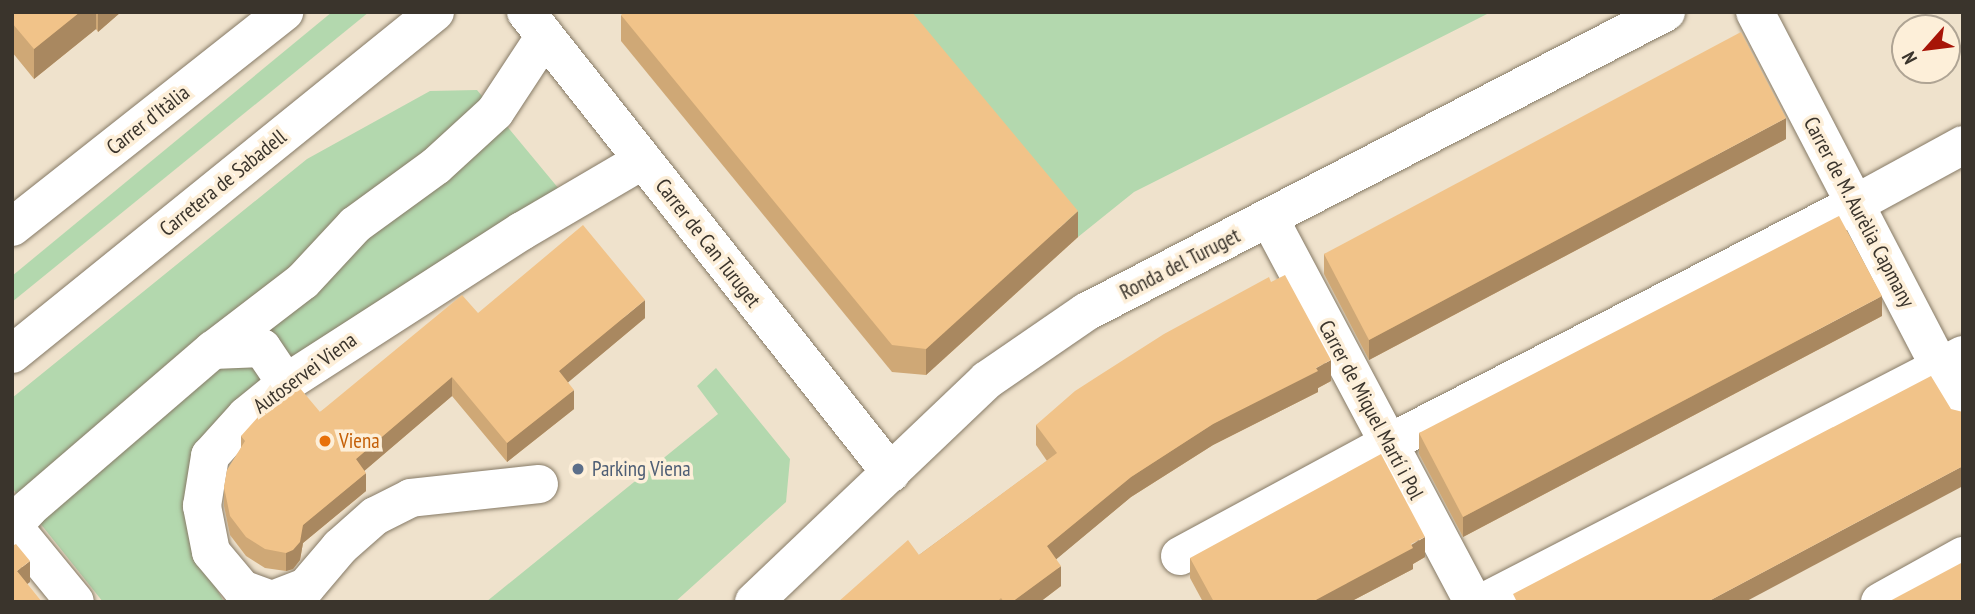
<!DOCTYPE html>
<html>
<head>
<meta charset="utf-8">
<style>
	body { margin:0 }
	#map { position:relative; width:1975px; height:614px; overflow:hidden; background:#efe2cc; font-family:"PT Sans Narrow",sans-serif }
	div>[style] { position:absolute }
	.green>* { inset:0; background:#b3d8ae }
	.roads { filter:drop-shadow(0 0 2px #867a66) drop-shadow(0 0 2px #867a66) }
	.minor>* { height:38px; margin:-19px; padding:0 19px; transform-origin:19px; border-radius:19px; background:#fff }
	.wall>* { inset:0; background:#cfa876 }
	.shaded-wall>* { inset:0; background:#a98860 }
	.building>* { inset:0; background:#f1c389 }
	.dots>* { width:19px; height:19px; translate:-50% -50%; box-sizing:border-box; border:4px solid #fdefd9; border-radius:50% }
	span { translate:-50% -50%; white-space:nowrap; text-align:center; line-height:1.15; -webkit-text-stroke:7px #fdefd9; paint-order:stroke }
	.street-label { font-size:21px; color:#3a342c }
	.food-label { font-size:21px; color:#c56008 }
	.left { translate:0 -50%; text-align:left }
	.service-label { font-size:21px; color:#4e5e75 }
	.frame { position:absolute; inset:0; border:14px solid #3a342c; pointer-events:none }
	.north { position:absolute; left:1891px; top:14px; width:70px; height:70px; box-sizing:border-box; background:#fdefd9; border:2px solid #afa494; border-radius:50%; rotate:242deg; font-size:19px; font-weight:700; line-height:28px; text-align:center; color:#3a342c }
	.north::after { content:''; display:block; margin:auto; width:24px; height:32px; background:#a71407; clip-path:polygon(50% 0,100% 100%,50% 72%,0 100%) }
</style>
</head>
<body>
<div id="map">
	<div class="green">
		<i style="clip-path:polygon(332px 12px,369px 12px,12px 302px,12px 276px)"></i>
		<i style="clip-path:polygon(890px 12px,1491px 12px,1134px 192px,1078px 237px)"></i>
		<i style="clip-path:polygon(477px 90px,559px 189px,232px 411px,196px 551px,224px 602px,103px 602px,12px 488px,12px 398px,307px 159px,430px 91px)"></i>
		<i style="clip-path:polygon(716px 368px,790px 459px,786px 502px,675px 602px,486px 602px,718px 414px,697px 386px)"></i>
	</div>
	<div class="roads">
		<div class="minor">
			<i style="left:526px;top:12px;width:588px;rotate:51.63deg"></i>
			<i style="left:1755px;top:12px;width:450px;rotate:62.5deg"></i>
			<i style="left:1269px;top:218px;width:435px;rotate:62deg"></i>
			<i style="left:12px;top:227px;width:347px;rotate:-38.3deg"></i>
			<i style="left:12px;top:354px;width:544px;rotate:-38.96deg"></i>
			<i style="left:279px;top:373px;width:30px;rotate:-124deg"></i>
			<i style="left:262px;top:348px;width:49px;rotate:177.7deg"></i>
			<i style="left:213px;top:350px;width:113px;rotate:-37.5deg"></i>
			<i style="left:303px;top:281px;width:76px;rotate:-47.1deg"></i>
			<i style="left:355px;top:225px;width:100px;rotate:-36.1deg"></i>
			<i style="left:436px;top:166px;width:80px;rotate:-42.5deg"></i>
			<i style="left:495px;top:112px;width:91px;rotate:-56.7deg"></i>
			<i style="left:539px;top:484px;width:129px;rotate:173.8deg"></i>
			<i style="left:411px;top:498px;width:40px;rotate:153.4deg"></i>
			<i style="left:375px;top:516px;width:47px;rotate:138.5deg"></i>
			<i style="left:340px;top:547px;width:52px;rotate:130.4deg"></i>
			<i style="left:306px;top:587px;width:36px;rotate:159deg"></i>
			<i style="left:272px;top:600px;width:32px;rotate:-160deg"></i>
			<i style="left:242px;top:589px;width:48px;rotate:-130deg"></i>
			<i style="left:211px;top:552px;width:47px;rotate:-101.1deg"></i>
			<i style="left:202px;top:506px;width:51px;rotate:-80.9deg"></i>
			<i style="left:210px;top:456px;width:54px;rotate:-48deg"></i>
			<i style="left:246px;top:416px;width:55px;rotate:-39.1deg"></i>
			<i style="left:289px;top:381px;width:277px;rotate:-32.8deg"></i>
			<i style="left:522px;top:231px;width:140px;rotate:-30.4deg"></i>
			<i style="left:12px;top:525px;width:99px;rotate:50.7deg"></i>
			<i style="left:13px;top:526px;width:24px;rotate:-48deg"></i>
			<i style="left:29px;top:508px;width:243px;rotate:-40.7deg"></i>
			<i style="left:1180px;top:556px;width:238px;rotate:-28.4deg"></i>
			<i style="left:1389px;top:443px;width:524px;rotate:-27.15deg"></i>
			<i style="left:1855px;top:204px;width:123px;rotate:-28.6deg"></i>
			<i style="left:754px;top:602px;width:322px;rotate:-43.6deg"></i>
			<i style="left:987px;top:380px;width:120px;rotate:-34.5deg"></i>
			<i style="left:1086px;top:312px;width:653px;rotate:-27.35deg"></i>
			<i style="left:1484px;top:602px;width:539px;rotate:-27.28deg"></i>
			<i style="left:1880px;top:602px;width:95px;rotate:-29deg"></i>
		</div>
	</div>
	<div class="wall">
		<i style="clip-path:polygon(12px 12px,121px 12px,98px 32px,96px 29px,34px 79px,12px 52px)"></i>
		<i style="clip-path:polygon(621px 15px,1078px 237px,926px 375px,892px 372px,621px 41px)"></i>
		<i style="clip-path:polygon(1786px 139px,1369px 360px,1324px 274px,1324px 254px)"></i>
		<i style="clip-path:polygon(478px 313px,645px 318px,568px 382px,574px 409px,507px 462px,452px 396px,364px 471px,366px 491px,303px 543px,300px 560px,293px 569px,286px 571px,265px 568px,246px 556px,230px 535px,224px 506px,224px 487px,241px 448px,241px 436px,320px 412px)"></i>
		<i style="clip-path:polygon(1882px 316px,1463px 537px,1419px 454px,1419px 433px)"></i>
		<i style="clip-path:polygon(1331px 381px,1318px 388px,1318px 392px,1213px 445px,1131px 497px,1056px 559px,1061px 586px,1040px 602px,838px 602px,919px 555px,1047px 461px,1036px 445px,1036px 425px)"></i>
		<i style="clip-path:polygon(1425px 557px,1413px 564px,1413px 569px,1350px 602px,1203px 602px,1190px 578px,1190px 558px)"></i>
	</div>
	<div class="shaded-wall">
		<i style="clip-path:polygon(80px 12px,96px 12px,96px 29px,34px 79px,34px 49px)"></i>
		<i style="clip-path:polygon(98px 12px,121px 12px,98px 32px)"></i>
		<i style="clip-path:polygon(1786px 118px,1786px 139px,1369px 360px,1369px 340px)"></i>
		<i style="clip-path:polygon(1078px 211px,1078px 237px,926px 375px,926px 349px)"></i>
		<i style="clip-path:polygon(1882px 296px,1882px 316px,1463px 537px,1463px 517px)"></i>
		<i style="clip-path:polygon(645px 300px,645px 318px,559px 390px,559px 371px)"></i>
		<i style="clip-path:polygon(1331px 360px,1331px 381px,1318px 388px,1318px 392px,1213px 445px,1131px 497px,1047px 567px,1047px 546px,1131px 477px,1213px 424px)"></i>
		<i style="clip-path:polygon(452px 377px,452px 396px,356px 478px,356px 459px)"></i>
		<i style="clip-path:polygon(574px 390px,574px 409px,507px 462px,507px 443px)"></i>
		<i style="clip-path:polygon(1963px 466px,1963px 486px,1745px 602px,1707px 602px)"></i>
		<i style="clip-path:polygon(366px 473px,366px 491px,303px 543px,300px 560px,293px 569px,286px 571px,286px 553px,303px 525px)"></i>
		<i style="clip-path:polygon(1425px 537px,1425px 557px,1413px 564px,1413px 569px,1350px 602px,1312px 602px)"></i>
		<i style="clip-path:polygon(30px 561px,30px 582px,17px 592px,17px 571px)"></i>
		<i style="clip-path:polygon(1061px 566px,1061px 586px,1040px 602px,1012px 602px)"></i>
	</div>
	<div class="building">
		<i style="clip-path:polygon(12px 12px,80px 12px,34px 49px,12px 23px)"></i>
		<i style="clip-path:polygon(624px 12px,912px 12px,1078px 211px,926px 349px,892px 345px,621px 15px)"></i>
		<i style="clip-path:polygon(1741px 32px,1786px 118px,1369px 340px,1324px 254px)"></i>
		<i style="clip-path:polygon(1839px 216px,1882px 296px,1463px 517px,1419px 433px)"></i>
		<i style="clip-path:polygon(583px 225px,645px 300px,559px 371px,574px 390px,507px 443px,452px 377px,356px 459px,366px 473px,303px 525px,300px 542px,293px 550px,286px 553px,265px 549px,246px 537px,230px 516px,224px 487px,227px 470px,245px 441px,241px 436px,258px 417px,299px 387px,320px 412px,462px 295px,478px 313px)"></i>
		<i style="clip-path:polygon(1285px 275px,1331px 360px,1316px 368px,1318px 371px,1213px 424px,1131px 477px,1047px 546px,1061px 566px,1012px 602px,1004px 602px,1001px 598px,997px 602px,838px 602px,908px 540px,919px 555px,1057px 453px,1036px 425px,1075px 391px,1164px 334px,1269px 277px,1271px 282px)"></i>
		<i style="clip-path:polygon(1931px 376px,1951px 409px,1963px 412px,1963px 466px,1707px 602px,1511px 602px,1516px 600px,1513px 594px)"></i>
		<i style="clip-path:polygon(1381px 454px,1425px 537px,1411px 544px,1413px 548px,1312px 602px,1214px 602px,1190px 558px)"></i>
		<i style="clip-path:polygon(16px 544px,30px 561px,17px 571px,42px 602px,12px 602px,12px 546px)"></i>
		<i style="clip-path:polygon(1963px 562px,1963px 602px,1888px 602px)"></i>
	</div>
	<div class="dots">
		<i style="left:325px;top:441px;background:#e8710a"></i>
		<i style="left:578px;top:469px;background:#5c6f8a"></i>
	</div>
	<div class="street-label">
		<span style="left:148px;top:120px;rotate:-38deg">Carrer d'Itàlia</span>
		<span style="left:223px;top:183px;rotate:-39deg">Carretera de Sabadell</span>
		<span style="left:1859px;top:212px;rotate:62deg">Carrer de M. Aurèlia Capmany</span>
		<span style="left:708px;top:243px;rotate:52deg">Carrer de Can Turuget</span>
		<span style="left:1180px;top:264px;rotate:-27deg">Ronda del Turuget</span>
		<span style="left:305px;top:373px;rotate:-36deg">Autoservei Viena</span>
		<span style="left:1371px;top:410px;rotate:62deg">Carrer de Miquel Martí i Pol</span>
	</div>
	<div class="food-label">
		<span class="left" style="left:339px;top:441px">Viena</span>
	</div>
	<div class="service-label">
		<span class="left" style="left:592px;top:469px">Parking Viena</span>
	</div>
	<div class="frame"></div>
	<div class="north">N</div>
</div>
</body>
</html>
